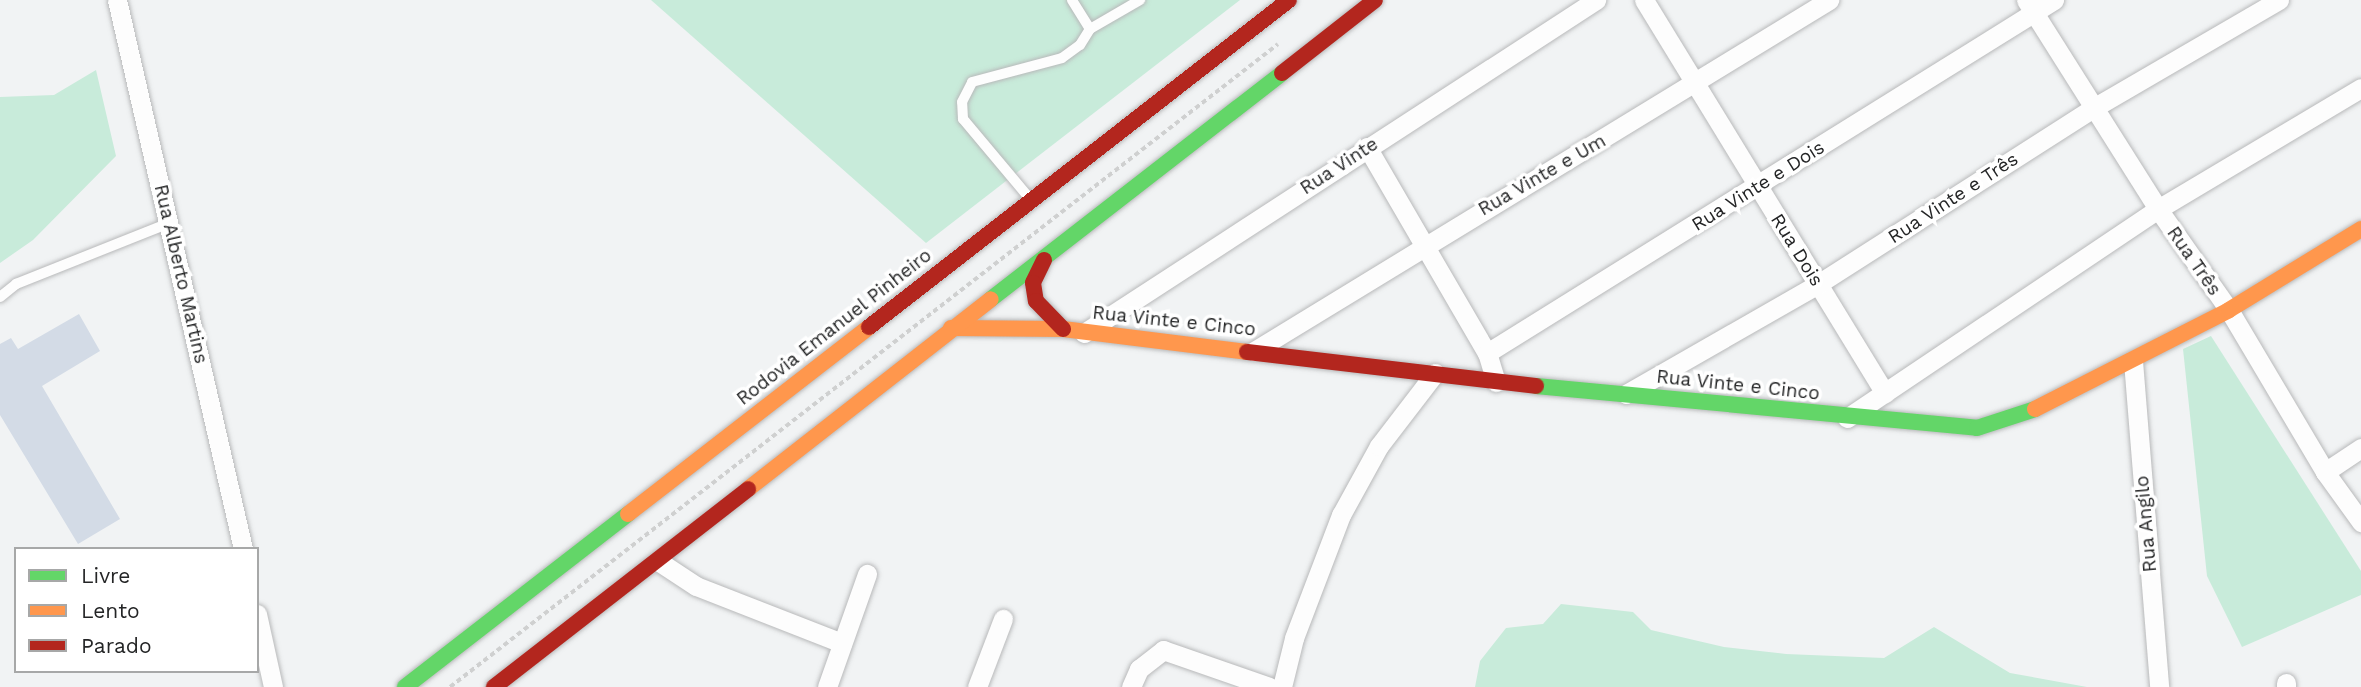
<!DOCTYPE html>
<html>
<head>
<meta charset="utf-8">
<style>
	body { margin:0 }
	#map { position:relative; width:2361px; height:687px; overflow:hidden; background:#f1f3f4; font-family:"Work Sans",sans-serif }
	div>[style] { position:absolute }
	.green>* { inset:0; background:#c8ebda }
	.building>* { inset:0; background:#d3dbe6 }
	.path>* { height:3.5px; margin-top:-1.75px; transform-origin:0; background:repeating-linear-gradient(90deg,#cfd0d0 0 5px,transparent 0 8.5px) }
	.roads { filter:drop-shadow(0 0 2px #b8b9ba) drop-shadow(0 0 2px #b8b9ba) }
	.lane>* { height:10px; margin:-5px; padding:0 5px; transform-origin:5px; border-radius:5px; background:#fdfdfd }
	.street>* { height:19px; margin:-9.5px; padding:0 9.5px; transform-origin:9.5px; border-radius:9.5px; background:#fdfdfd }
	.fast>* { height:16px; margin:-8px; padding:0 8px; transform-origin:8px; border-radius:8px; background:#63d668 }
	.slow>* { height:16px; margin:-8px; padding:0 8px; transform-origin:8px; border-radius:8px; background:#ff974d }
	.jam>* { height:16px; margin:-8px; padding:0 8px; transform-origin:8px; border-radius:8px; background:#b3261e }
	span { translate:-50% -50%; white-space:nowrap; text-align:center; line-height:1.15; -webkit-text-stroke:7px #fff; paint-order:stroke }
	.street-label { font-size:19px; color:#242526 }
	.legend { position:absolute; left:14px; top:547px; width:245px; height:126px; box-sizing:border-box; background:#fff; border:2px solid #a7a8a8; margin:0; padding:9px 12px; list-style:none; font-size:21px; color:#242526 }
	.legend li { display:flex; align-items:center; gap:14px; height:35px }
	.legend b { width:35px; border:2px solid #a7a8a8 }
</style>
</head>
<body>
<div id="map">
	<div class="green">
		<i style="clip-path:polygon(651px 0,1240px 0,926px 243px)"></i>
		<i style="clip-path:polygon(96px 70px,116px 156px,33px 240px,0 263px,0 97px,54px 95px)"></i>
		<i style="clip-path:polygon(2211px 336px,2361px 571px,2361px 595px,2242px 647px,2207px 576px,2183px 349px)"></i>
		<i style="clip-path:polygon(1561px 604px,1633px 612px,1651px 630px,1724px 647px,1786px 654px,1884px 658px,1934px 627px,2010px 673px,2087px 687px,1475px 687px,1480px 661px,1506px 628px,1543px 624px)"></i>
	</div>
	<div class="building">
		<i style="clip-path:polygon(79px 314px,100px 351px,42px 386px,120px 519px,78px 544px,0 415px,0 344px,11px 338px,18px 349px)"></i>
	</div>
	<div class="path">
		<i style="left:450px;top:687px;width:1048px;rotate:-37.83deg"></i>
	</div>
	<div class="roads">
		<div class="lane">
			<i style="left:1090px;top:29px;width:58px;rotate:-30.1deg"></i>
			<i style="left:1031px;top:200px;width:106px;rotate:-130deg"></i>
			<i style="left:963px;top:119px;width:17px;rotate:-93deg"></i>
			<i style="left:962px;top:102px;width:22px;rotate:-63deg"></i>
			<i style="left:972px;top:82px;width:93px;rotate:-14.9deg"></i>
			<i style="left:1062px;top:58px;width:22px;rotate:-36deg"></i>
			<i style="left:1080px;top:45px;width:19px;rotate:-58deg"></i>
			<i style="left:1090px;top:29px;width:34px;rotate:-122deg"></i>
			<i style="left:0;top:297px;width:21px;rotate:-39deg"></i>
			<i style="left:16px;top:284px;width:165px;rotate:-21.7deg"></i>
		</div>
		<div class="street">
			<i style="left:117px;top:0;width:563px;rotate:77.07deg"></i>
			<i style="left:1644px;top:0;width:461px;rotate:58.5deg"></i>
			<i style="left:2026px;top:0;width:247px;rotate:57.7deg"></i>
			<i style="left:2158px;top:209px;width:123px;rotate:54.9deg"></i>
			<i style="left:2229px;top:310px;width:188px;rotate:59.3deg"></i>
			<i style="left:2325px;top:472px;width:62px;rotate:54.2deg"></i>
			<i style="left:1367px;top:147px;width:238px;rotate:59.8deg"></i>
			<i style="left:1084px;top:333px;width:611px;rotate:-33.04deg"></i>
			<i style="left:1254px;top:351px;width:674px;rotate:-31.4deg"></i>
			<i style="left:2133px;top:361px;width:327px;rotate:85.4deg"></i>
			<i style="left:1496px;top:382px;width:30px;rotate:-107deg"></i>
			<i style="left:1487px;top:353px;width:668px;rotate:-31.91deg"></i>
			<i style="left:1626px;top:394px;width:221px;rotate:-29.8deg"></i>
			<i style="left:1818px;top:284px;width:329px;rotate:-32.6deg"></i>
			<i style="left:2095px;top:107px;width:213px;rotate:-30.2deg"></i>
			<i style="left:1847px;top:418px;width:375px;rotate:-33.9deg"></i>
			<i style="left:2158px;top:209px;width:236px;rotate:-30.8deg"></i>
			<i style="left:2325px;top:472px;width:43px;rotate:-33.7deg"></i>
			<i style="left:658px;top:561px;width:45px;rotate:33.3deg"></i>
			<i style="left:696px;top:586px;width:157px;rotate:21.3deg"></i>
			<i style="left:257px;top:614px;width:75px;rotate:77.6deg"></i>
			<i style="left:2286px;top:683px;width:4px;rotate:90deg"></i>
			<i style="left:827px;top:687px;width:120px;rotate:-70.5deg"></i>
			<i style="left:977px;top:687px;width:73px;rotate:-69.1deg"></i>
			<i style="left:1131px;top:687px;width:20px;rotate:-66deg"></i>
			<i style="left:1139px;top:669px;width:31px;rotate:-38deg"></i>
			<i style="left:1163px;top:650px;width:112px;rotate:19.2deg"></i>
			<i style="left:1282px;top:687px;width:50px;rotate:-76.2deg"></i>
			<i style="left:1294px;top:638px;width:132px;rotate:-69.1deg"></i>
			<i style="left:1341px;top:515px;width:79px;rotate:-61.2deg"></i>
			<i style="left:1379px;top:446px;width:92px;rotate:-52.5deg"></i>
		</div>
		<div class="fast">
			<i style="left:991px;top:299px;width:368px;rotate:-37.8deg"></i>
			<i style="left:1536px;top:386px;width:443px;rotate:5.4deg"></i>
			<i style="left:1977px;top:428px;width:61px;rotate:-18.1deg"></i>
			<i style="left:405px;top:687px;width:282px;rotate:-37.8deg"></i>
		</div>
		<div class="slow">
			<i style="left:951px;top:328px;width:112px;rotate:0.5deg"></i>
			<i style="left:1063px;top:329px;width:185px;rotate:7.1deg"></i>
			<i style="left:2035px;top:409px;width:218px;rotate:-27deg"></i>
			<i style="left:2229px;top:310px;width:155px;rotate:-31.5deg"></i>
			<i style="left:748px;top:489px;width:308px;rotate:-38deg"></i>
			<i style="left:628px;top:514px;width:305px;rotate:-37.8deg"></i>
		</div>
		<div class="jam">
			<i style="left:1282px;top:73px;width:118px;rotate:-38.1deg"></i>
			<i style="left:1044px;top:260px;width:25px;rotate:116deg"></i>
			<i style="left:1033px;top:283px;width:18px;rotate:81deg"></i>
			<i style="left:1036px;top:301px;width:39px;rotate:46deg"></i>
			<i style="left:869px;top:327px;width:532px;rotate:-37.9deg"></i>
			<i style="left:1247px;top:352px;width:291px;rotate:6.7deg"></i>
			<i style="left:494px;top:687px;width:322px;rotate:-37.9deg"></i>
		</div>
	</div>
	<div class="street-label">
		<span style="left:1339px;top:166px;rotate:-33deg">Rua Vinte</span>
		<span style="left:1542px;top:175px;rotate:-30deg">Rua Vinte e Um</span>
		<span style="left:1758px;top:186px;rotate:-32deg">Rua Vinte e Dois</span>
		<span style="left:1953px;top:198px;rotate:-33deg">Rua Vinte e Três</span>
		<span style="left:1797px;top:250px;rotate:58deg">Rua Dois</span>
		<span style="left:2194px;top:261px;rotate:55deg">Rua Três</span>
		<span style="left:181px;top:274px;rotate:77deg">Rua Alberto Martins</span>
		<span style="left:1174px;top:321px;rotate:6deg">Rua Vinte e Cinco</span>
		<span style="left:834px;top:327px;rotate:-38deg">Rodovia Emanuel Pinheiro</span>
		<span style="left:1738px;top:385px;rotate:6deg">Rua Vinte e Cinco</span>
		<span style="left:2146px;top:524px;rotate:-95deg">Rua Angilo</span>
	</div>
	<ul class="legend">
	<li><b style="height:9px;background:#63d668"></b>Livre</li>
	<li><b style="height:9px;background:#ff974d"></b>Lento</li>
	<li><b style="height:9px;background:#b3261e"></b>Parado</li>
	</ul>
</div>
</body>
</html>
